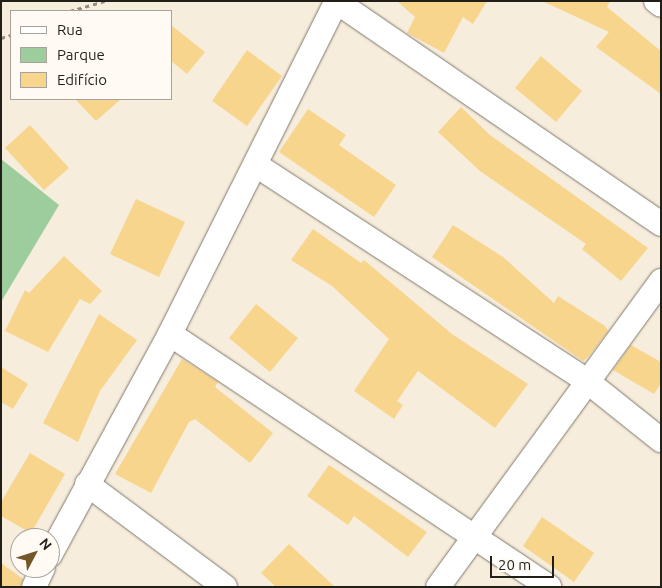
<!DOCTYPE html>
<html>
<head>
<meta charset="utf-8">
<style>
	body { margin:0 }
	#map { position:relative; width:662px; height:588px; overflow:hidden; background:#f6eddd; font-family:Ubuntu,sans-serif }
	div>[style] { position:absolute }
	.green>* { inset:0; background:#9dcd9c }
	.building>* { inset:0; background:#f8d58d }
	.path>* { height:3px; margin-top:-1.5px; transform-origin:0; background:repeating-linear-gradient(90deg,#918b80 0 4px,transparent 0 8px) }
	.roads { filter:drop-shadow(0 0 1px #80786a) drop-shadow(0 0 1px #80786a) }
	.minor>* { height:24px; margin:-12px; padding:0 12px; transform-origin:12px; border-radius:12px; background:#fff }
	span { translate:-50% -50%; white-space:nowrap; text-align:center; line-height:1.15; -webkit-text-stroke:4px #fffbf4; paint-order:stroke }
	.frame { position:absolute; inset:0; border:2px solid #221f19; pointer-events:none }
	.legend { position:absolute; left:10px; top:10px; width:162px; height:90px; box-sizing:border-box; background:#fffbf4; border:1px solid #a7a39c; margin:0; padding:6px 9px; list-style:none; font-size:15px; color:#221f19 }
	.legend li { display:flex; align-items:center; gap:10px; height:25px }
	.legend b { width:25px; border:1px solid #a7a39c }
	.north { position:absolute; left:10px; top:528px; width:50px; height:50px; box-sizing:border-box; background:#fffbf4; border:1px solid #a7a39c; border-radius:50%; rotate:50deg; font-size:14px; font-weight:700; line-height:20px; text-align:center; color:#221f19 }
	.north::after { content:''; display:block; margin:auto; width:18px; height:22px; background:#73562a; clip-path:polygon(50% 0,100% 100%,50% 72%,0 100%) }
	.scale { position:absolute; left:490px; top:556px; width:64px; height:22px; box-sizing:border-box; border:2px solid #221f19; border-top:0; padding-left:6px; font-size:15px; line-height:18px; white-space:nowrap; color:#221f19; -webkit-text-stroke:4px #fffbf4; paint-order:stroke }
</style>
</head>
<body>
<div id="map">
	<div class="green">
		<i style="clip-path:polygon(1px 159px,59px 205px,1px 302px)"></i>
	</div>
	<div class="building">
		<i style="clip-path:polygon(397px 1px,487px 1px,473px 24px,463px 17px,444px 53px,407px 33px,415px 17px)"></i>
		<i style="clip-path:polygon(542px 1px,610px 1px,607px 7px,661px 51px,661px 94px,596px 47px,609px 32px)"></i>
		<i style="clip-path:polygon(171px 25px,205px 52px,187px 74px,171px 61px)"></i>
		<i style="clip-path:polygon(247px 50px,282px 76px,247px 126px,212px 101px)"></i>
		<i style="clip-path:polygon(541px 56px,582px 91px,556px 122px,515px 88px)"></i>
		<i style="clip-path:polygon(75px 99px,121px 99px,96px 121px)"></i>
		<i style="clip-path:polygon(461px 107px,490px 135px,648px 248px,621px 281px,582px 249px,586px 244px,480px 171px,438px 132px)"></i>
		<i style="clip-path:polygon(308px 109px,346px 135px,339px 145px,396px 185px,374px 217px,279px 152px)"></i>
		<i style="clip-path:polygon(30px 125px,69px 168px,44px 190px,5px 148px)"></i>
		<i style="clip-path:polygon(136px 199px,185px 222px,159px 277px,110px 254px)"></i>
		<i style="clip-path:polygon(453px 225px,503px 257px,554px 303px,558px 296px,605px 326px,608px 331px,589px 356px,583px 361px,432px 257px)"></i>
		<i style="clip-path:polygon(313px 229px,361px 263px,364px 260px,452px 334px,528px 384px,495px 428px,418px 371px,397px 401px,403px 405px,394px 419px,354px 391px,389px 339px,332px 286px,291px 260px)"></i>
		<i style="clip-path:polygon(64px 256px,102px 291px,90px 304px,80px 299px,48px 352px,5px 331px,25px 290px,29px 293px)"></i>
		<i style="clip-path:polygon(256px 304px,298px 338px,270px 372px,229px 338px)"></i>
		<i style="clip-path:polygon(99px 314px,137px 340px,100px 391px,78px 442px,43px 423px)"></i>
		<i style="clip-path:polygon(631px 345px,661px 362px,661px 383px,654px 394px,613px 370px)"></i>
		<i style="clip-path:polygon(182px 359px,218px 382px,215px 387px,273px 433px,250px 463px,195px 419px,189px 422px,151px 493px,115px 474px)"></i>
		<i style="clip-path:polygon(1px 367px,28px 384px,13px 409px,1px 402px)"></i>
		<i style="clip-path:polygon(30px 453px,65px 474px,31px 533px,1px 516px,1px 502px)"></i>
		<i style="clip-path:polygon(329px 465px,427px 532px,408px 557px,354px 516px,348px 525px,307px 496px)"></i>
		<i style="clip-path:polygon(542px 517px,594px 553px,574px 582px,523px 546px)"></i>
		<i style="clip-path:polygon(289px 544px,335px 587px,276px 587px,261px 573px)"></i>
		<i style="clip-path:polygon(1px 563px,23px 579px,20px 587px,1px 587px)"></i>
	</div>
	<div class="path">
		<i style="left:70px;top:11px;width:36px;rotate:-16deg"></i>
		<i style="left:1px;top:38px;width:10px;rotate:-17deg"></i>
	</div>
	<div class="roads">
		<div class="minor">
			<i style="left:656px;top:1px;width:6px;rotate:39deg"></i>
			<i style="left:337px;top:2px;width:393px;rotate:34.4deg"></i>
			<i style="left:256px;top:165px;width:395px;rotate:33.1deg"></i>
			<i style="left:587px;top:381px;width:95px;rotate:38.6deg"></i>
			<i style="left:170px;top:334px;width:456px;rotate:33.7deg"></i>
			<i style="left:87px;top:484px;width:172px;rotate:36.7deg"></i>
			<i style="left:50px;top:555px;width:251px;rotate:-61.5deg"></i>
			<i style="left:170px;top:334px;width:373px;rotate:-63.4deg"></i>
			<i style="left:34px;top:587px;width:21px;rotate:-65deg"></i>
			<i style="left:438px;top:587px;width:379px;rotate:-53.9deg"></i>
		</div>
	</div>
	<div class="frame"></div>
	<ul class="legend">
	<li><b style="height:6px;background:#fff"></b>Rua</li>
	<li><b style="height:14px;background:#9dcd9c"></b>Parque</li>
	<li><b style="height:14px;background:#f8d58d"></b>Edifício</li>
	</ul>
	<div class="north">N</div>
	<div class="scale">20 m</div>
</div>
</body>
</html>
